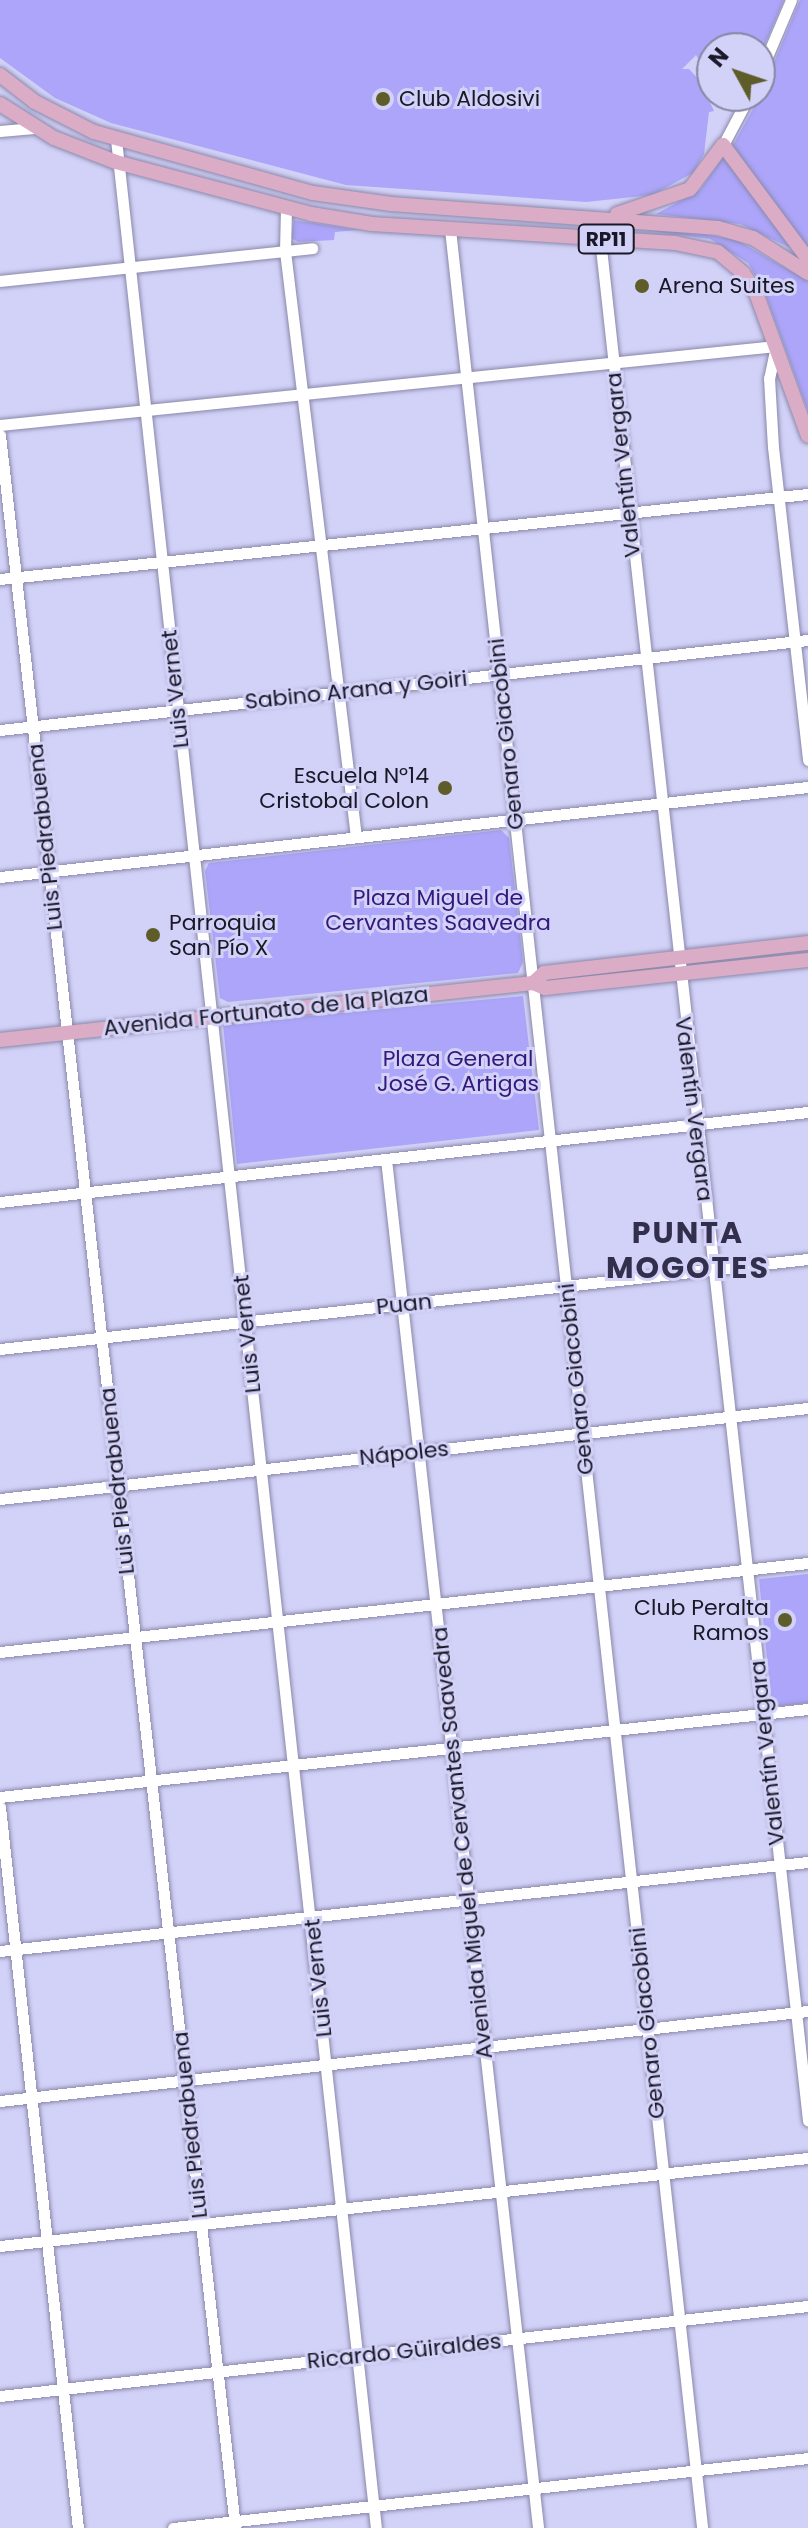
<!DOCTYPE html>
<html>
<head>
<meta charset="utf-8">
<style>
	body { margin:0 }
	#map { position:relative; width:808px; height:2528px; overflow:hidden; background:#d2d1f7; font-family:Poppins,sans-serif }
	div>[style] { position:absolute }
	.green>* { inset:0; background:#aca5fa }
	.roads { filter:drop-shadow(0 0 2px #8a88ab) drop-shadow(0 0 2px #8a88ab) }
	.minor>* { height:11px; margin:-5.5px; padding:0 5.5px; transform-origin:5.5px; border-radius:5.5px; background:#fff }
	.major>* { height:14px; margin:-7px; padding:0 7px; transform-origin:7px; border-radius:7px; background:#dbacc5 }
	.dots>* { width:22px; height:22px; translate:-50% -50%; box-sizing:border-box; border:4px solid #d2d1f7; border-radius:50% }
	span { translate:-50% -50%; white-space:nowrap; text-align:center; line-height:1.15; -webkit-text-stroke:6px #d2d1f7; paint-order:stroke }
	.shield-label span { padding:2px 6px; background:#d2d1f7; border:2px solid; border-radius:6px; -webkit-text-stroke-width:0 }
	.shield-label { font-size:20px; color:#191826; font-weight:700 }
	.poi-label { font-size:22px; color:#191826 }
	.left { translate:0 -50%; text-align:left }
	.right { translate:-100% -50%; text-align:right }
	.street-label { font-size:22px; color:#191826 }
	.park-label { font-size:22px; color:#34187c }
	.district-label { font-size:30px; color:#322f4d; font-weight:700; letter-spacing:2px }
	.north { position:absolute; left:696px; top:32px; width:80px; height:80px; box-sizing:border-box; background:#d2d1f7; border:2px solid #8887a3; border-radius:50%; rotate:310deg; font-size:22px; font-weight:700; line-height:32px; text-align:center; color:#191826 }
	.north::after { content:''; display:block; margin:auto; width:28px; height:36px; background:#5e5c29; clip-path:polygon(50% 0,100% 100%,50% 72%,0 100%) }
</style>
</head>
<body>
<div id="map">
	<div class="green">
		<i style="clip-path:polygon(0 0,784px 0,760px 56px,760px 48px,712px 48px,712px 80px,696px 55px,682px 69px,689px 69px,700px 81px,714px 111px,709px 112px,704px 154px,693px 173px,652px 195px,586px 202px,346px 185px,111px 123px,55px 98px,0 58px)"></i>
		<i style="clip-path:polygon(800px 0,808px 0,808px 251px,732px 147px,760px 96px)"></i>
		<i style="clip-path:polygon(725px 154px,795px 250px,740px 224px,656px 214px,700px 190px)"></i>
		<i style="clip-path:polygon(294px 220px,358px 230px,335px 232px,334px 240px,298px 242px,291px 238px)"></i>
		<i style="clip-path:polygon(651px 231px,693px 232px,737px 240px,808px 281px,808px 411px,764px 291px,748px 263px,710px 239px)"></i>
		<i style="clip-path:polygon(501px 830px,509px 838px,523px 962px,518px 973px,228px 1002px,220px 998px,205px 871px,209px 863px)"></i>
		<i style="clip-path:polygon(523px 996px,539px 1130px,237px 1164px,223px 1024px)"></i>
		<i style="clip-path:polygon(808px 1574px,808px 1703px,772px 1707px,759px 1579px)"></i>
	</div>
	<div class="roads">
		<div class="minor">
			<i style="left:760px;top:73px;width:79px;rotate:-67deg"></i>
			<i style="left:0;top:131px;width:34px;rotate:-5deg"></i>
			<i style="left:116px;top:139px;width:2403px;rotate:83.79deg"></i>
			<i style="left:723px;top:145px;width:55px;rotate:-62deg"></i>
			<i style="left:286px;top:208px;width:43px;rotate:91.3deg"></i>
			<i style="left:285px;top:251px;width:590px;rotate:83.09deg"></i>
			<i style="left:450px;top:229px;width:2313px;rotate:83.74deg"></i>
			<i style="left:600px;top:239px;width:1893px;rotate:83.69deg"></i>
			<i style="left:0;top:281px;width:314px;rotate:-6deg"></i>
			<i style="left:0;top:425px;width:780px;rotate:-5.81deg"></i>
			<i style="left:776px;top:346px;width:33px;rotate:102deg"></i>
			<i style="left:769px;top:378px;width:69px;rotate:86.7deg"></i>
			<i style="left:773px;top:447px;width:315px;rotate:83.6deg"></i>
			<i style="left:0;top:435px;width:2106px;rotate:83.59deg"></i>
			<i style="left:0;top:579px;width:812px;rotate:-6.01deg"></i>
			<i style="left:0;top:730px;width:813px;rotate:-6.36deg"></i>
			<i style="left:0;top:877px;width:813px;rotate:-6.36deg"></i>
			<i style="left:386px;top:1159px;width:1377px;rotate:83.66deg"></i>
			<i style="left:0;top:1202px;width:813px;rotate:-6.36deg"></i>
			<i style="left:0;top:1349px;width:813px;rotate:-6.36deg"></i>
			<i style="left:0;top:1499px;width:813px;rotate:-6.43deg"></i>
			<i style="left:0;top:1652px;width:813px;rotate:-6.29deg"></i>
			<i style="left:0;top:1797px;width:813px;rotate:-6.22deg"></i>
			<i style="left:0;top:1807px;width:725px;rotate:83.83deg"></i>
			<i style="left:0;top:1951px;width:813px;rotate:-6.29deg"></i>
			<i style="left:0;top:2101px;width:813px;rotate:-6.36deg"></i>
			<i style="left:0;top:2246px;width:813px;rotate:-6.22deg"></i>
			<i style="left:0;top:2396px;width:813px;rotate:-6.36deg"></i>
			<i style="left:173px;top:2528px;width:639px;rotate:-6.29deg"></i>
		</div>
		<div class="major">
			<i style="left:0;top:75px;width:44px;rotate:37.6deg"></i>
			<i style="left:35px;top:102px;width:66px;rotate:27deg"></i>
			<i style="left:94px;top:132px;width:227px;rotate:15.6deg"></i>
			<i style="left:313px;top:193px;width:79px;rotate:8deg"></i>
			<i style="left:391px;top:204px;width:328px;rotate:4.2deg"></i>
			<i style="left:718px;top:228px;width:36px;rotate:16deg"></i>
			<i style="left:753px;top:238px;width:65px;rotate:32.5deg"></i>
			<i style="left:0;top:104px;width:64px;rotate:32.2deg"></i>
			<i style="left:54px;top:138px;width:66px;rotate:21.2deg"></i>
			<i style="left:116px;top:162px;width:202px;rotate:14.9deg"></i>
			<i style="left:311px;top:214px;width:62px;rotate:9.3deg"></i>
			<i style="left:372px;top:224px;width:304px;rotate:3.6deg"></i>
			<i style="left:675px;top:243px;width:44px;rotate:11.8deg"></i>
			<i style="left:718px;top:252px;width:33px;rotate:40deg"></i>
			<i style="left:743px;top:273px;width:24px;rotate:57deg"></i>
			<i style="left:756px;top:293px;width:152px;rotate:70deg"></i>
			<i style="left:617px;top:214px;width:77px;rotate:-18.9deg"></i>
			<i style="left:690px;top:189px;width:55px;rotate:-53.1deg"></i>
			<i style="left:723px;top:145px;width:142px;rotate:53.3deg"></i>
			<i style="left:533px;top:983px;width:15px;rotate:-42deg"></i>
			<i style="left:544px;top:973px;width:266px;rotate:-6.5deg"></i>
			<i style="left:0;top:1040px;width:536px;rotate:-6.1deg"></i>
			<i style="left:533px;top:983px;width:13px;rotate:23deg"></i>
			<i style="left:545px;top:988px;width:264px;rotate:-6.1deg"></i>
		</div>
	</div>
	<div class="dots">
		<i style="left:383px;top:99px;background:#5e5c29"></i>
		<i style="left:642px;top:286px;background:#5e5c29"></i>
		<i style="left:445px;top:788px;background:#5e5c29"></i>
		<i style="left:153px;top:935px;background:#5e5c29"></i>
		<i style="left:785px;top:1620px;background:#5e5c29"></i>
	</div>
	<div class="shield-label">
		<span style="left:606px;top:239px">RP11</span>
	</div>
	<div class="poi-label">
		<span class="left" style="left:399px;top:99px">Club Aldosivi</span>
		<span class="left" style="left:658px;top:286px">Arena Suites</span>
		<span class="right" style="left:429px;top:788px">Escuela N°14<br>Cristobal Colon</span>
		<span class="left" style="left:169px;top:935px">Parroquia<br>San Pío X</span>
		<span class="right" style="left:769px;top:1620px">Club Peralta<br>Ramos</span>
	</div>
	<div class="street-label">
		<span style="left:623px;top:465px;rotate:-96deg">Valentín Vergara</span>
		<span style="left:175px;top:689px;rotate:-96deg">Luis Vernet</span>
		<span style="left:356px;top:690px;rotate:-6deg">Sabino Arana y Goiri</span>
		<span style="left:506px;top:734px;rotate:-96deg">Genaro Giacobini</span>
		<span style="left:45px;top:837px;rotate:-96deg">Luis Piedrabuena</span>
		<span style="left:266px;top:1011px;rotate:-6deg">Avenida Fortunato de la Plaza</span>
		<span style="left:694px;top:1109px;rotate:83deg">Valentín Vergara</span>
		<span style="left:404px;top:1304px;rotate:-6deg">Puan</span>
		<span style="left:247px;top:1334px;rotate:-96deg">Luis Vernet</span>
		<span style="left:576px;top:1379px;rotate:-96deg">Genaro Giacobini</span>
		<span style="left:404px;top:1453px;rotate:-6deg">Nápoles</span>
		<span style="left:117px;top:1481px;rotate:-96deg">Luis Piedrabuena</span>
		<span style="left:767px;top:1753px;rotate:-96deg">Valentín Vergara</span>
		<span style="left:462px;top:1843px;rotate:-96deg">Avenida Miguel de Cervantes Saavedra</span>
		<span style="left:318px;top:1978px;rotate:-96deg">Luis Vernet</span>
		<span style="left:647px;top:2023px;rotate:-96deg">Genaro Giacobini</span>
		<span style="left:190px;top:2125px;rotate:-96deg">Luis Piedrabuena</span>
		<span style="left:404px;top:2351px;rotate:-6deg">Ricardo Güiraldes</span>
	</div>
	<div class="park-label">
		<span style="left:438px;top:910px">Plaza Miguel de<br>Cervantes Saavedra</span>
		<span style="left:458px;top:1071px">Plaza General<br>José G. Artigas</span>
	</div>
	<div class="district-label">
		<span style="left:688px;top:1250px">PUNTA<br>MOGOTES</span>
	</div>
	<div class="north">N</div>
</div>
</body>
</html>
